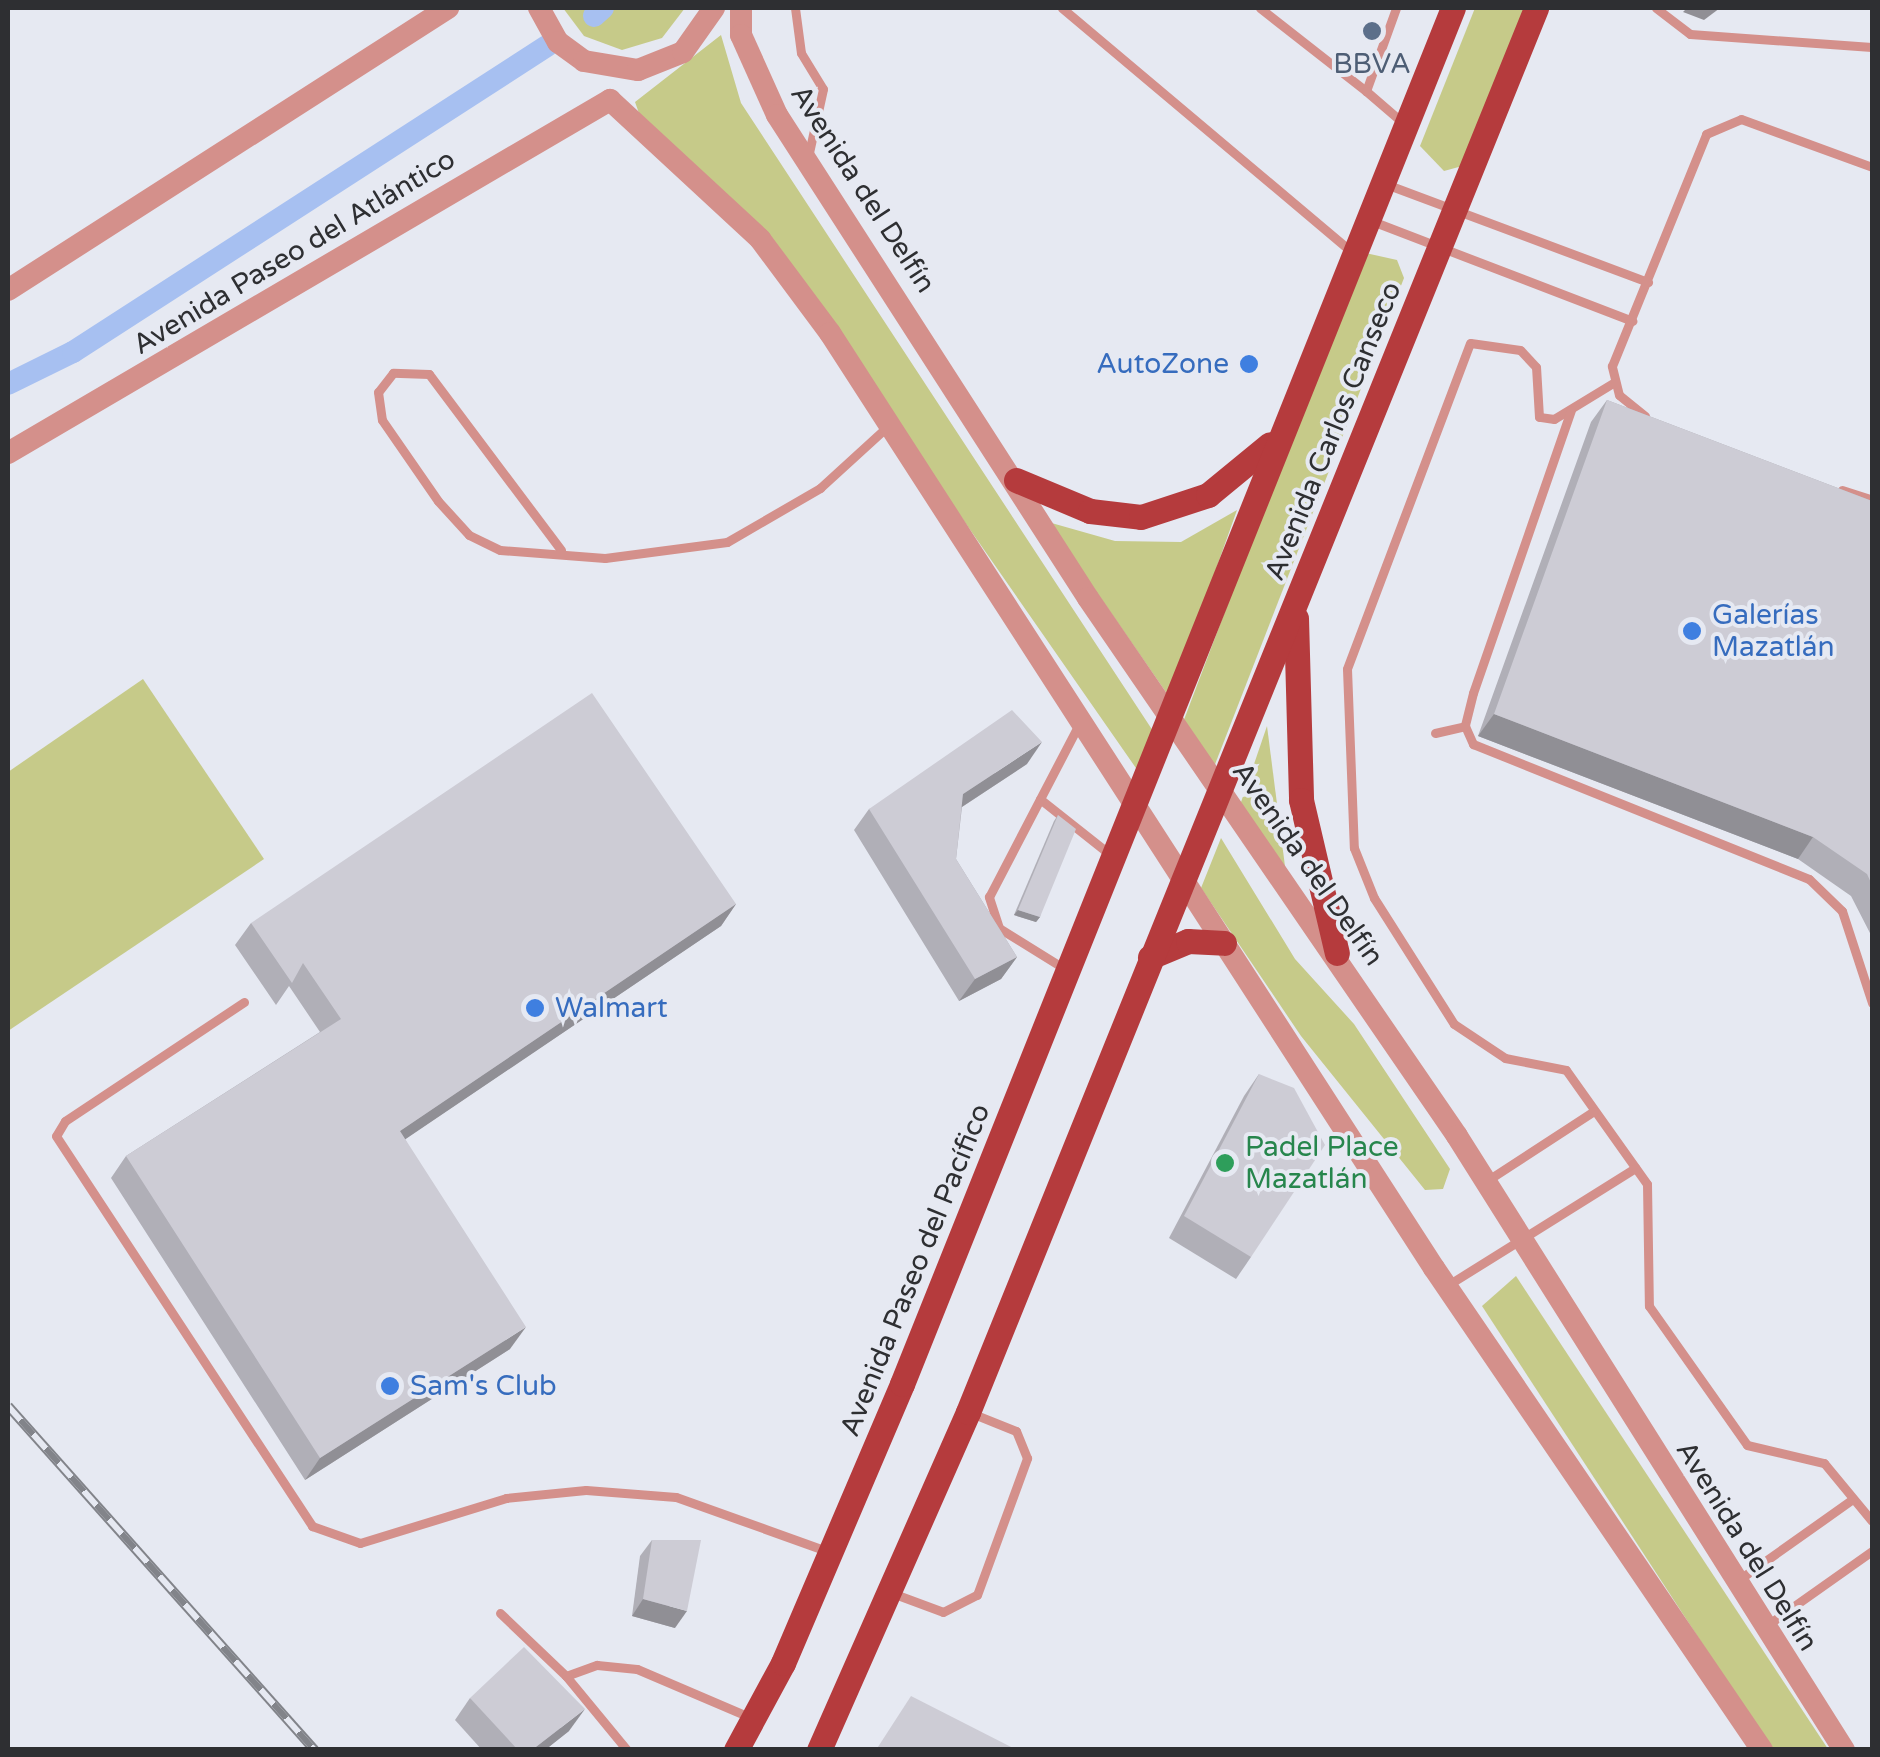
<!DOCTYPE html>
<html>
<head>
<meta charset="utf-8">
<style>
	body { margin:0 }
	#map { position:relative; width:1880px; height:1757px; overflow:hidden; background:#e6e9f2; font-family:"Varela Round",sans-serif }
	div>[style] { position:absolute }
	.green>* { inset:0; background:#c6ca89 }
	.canal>* { height:22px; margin:-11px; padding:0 11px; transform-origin:11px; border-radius:11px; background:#a7c0f1 }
	.service>* { height:9px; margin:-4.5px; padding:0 4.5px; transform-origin:4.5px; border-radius:4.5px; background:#d4908b }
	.tertiary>* { height:22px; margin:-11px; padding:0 11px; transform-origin:11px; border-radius:11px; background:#d4908b }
	.primary>* { height:25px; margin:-12.5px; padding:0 12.5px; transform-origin:12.5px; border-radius:12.5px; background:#b53b3d }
	.rail>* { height:10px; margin-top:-5px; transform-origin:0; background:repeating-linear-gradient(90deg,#e6e9f2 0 19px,#82848a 0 38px); box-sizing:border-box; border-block:2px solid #82848a }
	.wall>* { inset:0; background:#b0afb7 }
	.shaded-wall>* { inset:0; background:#908f95 }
	.building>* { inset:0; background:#cdccd5 }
	.dots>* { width:28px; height:28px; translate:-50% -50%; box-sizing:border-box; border:5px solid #e6e9f2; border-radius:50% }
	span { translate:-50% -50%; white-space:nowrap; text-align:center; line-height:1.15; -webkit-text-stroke:8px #e6e9f2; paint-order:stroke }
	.service-label { font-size:28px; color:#4e5e75 }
	.street-label { font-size:28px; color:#2e2f32 }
	.shop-label { font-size:28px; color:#366cbe }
	.right { translate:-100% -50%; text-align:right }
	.left { translate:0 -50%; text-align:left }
	.leisure-label { font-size:28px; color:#27864d }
	.frame { position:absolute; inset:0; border:10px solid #2e2f32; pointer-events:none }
</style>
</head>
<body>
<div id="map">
	<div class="green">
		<i style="clip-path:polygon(563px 8px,685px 8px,662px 38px,622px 50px,584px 36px)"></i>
		<i style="clip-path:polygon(1475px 8px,1532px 8px,1466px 165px,1444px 171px,1420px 146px)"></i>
		<i style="clip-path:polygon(721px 35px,741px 103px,1153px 731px,1138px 771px,765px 235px,640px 116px,635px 102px)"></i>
		<i style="clip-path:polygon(1361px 252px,1397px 260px,1404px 278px,1214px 767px,1182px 725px)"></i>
		<i style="clip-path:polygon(1237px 510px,1170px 698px,1048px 522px,1115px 541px,1181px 542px)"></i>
		<i style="clip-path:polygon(143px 679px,264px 859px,8px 1031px,8px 772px)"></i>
		<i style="clip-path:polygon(1267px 726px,1286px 874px,1239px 808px)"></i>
		<i style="clip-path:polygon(1221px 838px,1295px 959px,1354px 1024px,1450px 1169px,1443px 1189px,1425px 1190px,1301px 1036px,1201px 888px)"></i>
		<i style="clip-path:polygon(1516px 1276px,1828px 1749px,1771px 1749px,1482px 1306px)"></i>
	</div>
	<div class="canal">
		<i style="left:594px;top:16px;width:12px;rotate:-42deg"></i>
		<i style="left:8px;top:384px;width:72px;rotate:-26.2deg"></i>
		<i style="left:73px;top:352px;width:564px;rotate:-32.85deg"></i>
	</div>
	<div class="service">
		<i style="left:795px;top:8px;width:45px;rotate:82.4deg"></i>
		<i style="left:801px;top:53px;width:42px;rotate:58.6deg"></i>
		<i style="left:823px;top:89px;width:70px;rotate:102.4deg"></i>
		<i style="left:1062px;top:8px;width:378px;rotate:40.1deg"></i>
		<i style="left:1260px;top:8px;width:135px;rotate:38.1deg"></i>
		<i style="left:1366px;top:91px;width:88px;rotate:-70.1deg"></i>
		<i style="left:1656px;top:8px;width:43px;rotate:37.4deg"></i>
		<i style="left:1690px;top:34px;width:182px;rotate:4.1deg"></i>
		<i style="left:1366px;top:91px;width:48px;rotate:40.7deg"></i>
		<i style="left:1383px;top:183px;width:283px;rotate:20.5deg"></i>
		<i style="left:1372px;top:221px;width:279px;rotate:21deg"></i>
		<i style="left:1613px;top:383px;width:69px;rotate:148.6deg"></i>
		<i style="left:1554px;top:419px;width:15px;rotate:-172deg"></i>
		<i style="left:1539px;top:417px;width:50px;rotate:-93.4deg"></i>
		<i style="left:1536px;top:367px;width:23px;rotate:-133deg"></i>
		<i style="left:1520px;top:350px;width:50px;rotate:-172deg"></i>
		<i style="left:1470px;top:343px;width:348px;rotate:110.7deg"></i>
		<i style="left:1347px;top:669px;width:179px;rotate:87.8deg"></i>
		<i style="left:1354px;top:848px;width:54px;rotate:68.2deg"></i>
		<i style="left:1374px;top:898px;width:149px;rotate:57.6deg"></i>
		<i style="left:1454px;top:1024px;width:61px;rotate:33.7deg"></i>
		<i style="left:1505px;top:1058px;width:62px;rotate:11.1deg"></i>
		<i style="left:1566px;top:1070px;width:140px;rotate:54.6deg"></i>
		<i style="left:1647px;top:1184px;width:122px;rotate:89.1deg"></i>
		<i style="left:1649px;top:1306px;width:170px;rotate:54.8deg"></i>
		<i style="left:1747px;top:1445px;width:79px;rotate:13.2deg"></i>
		<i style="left:1824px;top:1463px;width:75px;rotate:50.4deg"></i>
		<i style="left:1571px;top:410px;width:299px;rotate:109.1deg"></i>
		<i style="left:1473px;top:693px;width:34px;rotate:104deg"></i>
		<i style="left:1465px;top:726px;width:20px;rotate:66deg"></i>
		<i style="left:1473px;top:744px;width:362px;rotate:21.9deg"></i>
		<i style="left:1809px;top:879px;width:46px;rotate:44.1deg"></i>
		<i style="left:1842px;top:911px;width:97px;rotate:71.9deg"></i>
		<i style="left:1645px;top:416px;width:33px;rotate:-141deg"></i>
		<i style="left:1619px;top:395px;width:30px;rotate:-104deg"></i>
		<i style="left:1612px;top:366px;width:250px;rotate:-67.9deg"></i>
		<i style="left:1706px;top:134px;width:38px;rotate:-23deg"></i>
		<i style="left:1741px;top:119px;width:140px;rotate:20.1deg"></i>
		<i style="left:1842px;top:490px;width:32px;rotate:18deg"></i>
		<i style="left:561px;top:550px;width:220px;rotate:-126.9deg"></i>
		<i style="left:429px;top:374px;width:36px;rotate:-178deg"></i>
		<i style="left:393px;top:373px;width:24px;rotate:128deg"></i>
		<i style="left:378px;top:392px;width:28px;rotate:82deg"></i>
		<i style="left:382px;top:420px;width:98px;rotate:55.3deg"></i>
		<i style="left:438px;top:501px;width:46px;rotate:47.6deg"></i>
		<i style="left:469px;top:535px;width:34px;rotate:26deg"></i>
		<i style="left:500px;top:550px;width:105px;rotate:4.4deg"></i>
		<i style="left:605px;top:558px;width:123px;rotate:-7.5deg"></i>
		<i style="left:727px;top:542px;width:108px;rotate:-30.1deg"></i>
		<i style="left:820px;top:488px;width:92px;rotate:-42.4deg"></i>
		<i style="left:1435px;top:733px;width:31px;rotate:-13deg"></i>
		<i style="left:1040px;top:799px;width:92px;rotate:38.4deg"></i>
		<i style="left:1065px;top:969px;width:78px;rotate:-148.2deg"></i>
		<i style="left:999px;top:928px;width:33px;rotate:-108deg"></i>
		<i style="left:989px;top:897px;width:197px;rotate:-62.5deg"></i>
		<i style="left:244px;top:1002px;width:215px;rotate:146.4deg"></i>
		<i style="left:65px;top:1121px;width:17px;rotate:121deg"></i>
		<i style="left:56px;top:1136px;width:467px;rotate:56.7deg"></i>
		<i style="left:312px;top:1526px;width:51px;rotate:19.5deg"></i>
		<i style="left:360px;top:1543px;width:153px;rotate:-17.1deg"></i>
		<i style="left:506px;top:1498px;width:80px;rotate:-5.7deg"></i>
		<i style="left:586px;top:1490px;width:90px;rotate:4.4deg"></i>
		<i style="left:676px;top:1497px;width:160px;rotate:19.7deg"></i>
		<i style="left:1488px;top:1180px;width:126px;rotate:-33.1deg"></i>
		<i style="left:1448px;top:1285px;width:221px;rotate:-32deg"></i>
		<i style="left:1737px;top:1581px;width:142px;rotate:-35.3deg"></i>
		<i style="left:892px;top:1593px;width:54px;rotate:20.4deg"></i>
		<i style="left:943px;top:1612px;width:38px;rotate:-27deg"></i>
		<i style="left:977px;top:1595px;width:146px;rotate:-69.9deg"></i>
		<i style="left:1027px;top:1458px;width:29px;rotate:-112deg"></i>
		<i style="left:1016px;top:1431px;width:48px;rotate:-158.2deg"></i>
		<i style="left:500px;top:1613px;width:91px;rotate:43.7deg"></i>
		<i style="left:566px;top:1676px;width:33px;rotate:-20deg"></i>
		<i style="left:597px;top:1665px;width:40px;rotate:5.7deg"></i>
		<i style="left:637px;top:1669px;width:125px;rotate:23.1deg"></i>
		<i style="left:1766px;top:1626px;width:130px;rotate:-35.3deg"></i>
		<i style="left:566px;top:1676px;width:96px;rotate:50.5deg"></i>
	</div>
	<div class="tertiary">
		<i style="left:539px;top:8px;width:39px;rotate:61deg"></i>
		<i style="left:558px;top:42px;width:32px;rotate:36deg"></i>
		<i style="left:584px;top:61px;width:55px;rotate:9.5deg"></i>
		<i style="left:638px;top:70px;width:48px;rotate:-21.8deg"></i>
		<i style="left:683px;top:52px;width:54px;rotate:-54.8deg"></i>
		<i style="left:741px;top:8px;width:27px;rotate:90deg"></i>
		<i style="left:741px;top:35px;width:88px;rotate:65.8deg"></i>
		<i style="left:777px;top:115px;width:574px;rotate:57.22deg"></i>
		<i style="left:1088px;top:598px;width:652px;rotate:55.55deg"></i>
		<i style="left:1457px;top:1136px;width:726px;rotate:57.78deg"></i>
		<i style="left:610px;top:100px;width:205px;rotate:42.8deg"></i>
		<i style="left:760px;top:239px;width:117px;rotate:53.3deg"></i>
		<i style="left:830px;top:333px;width:1113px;rotate:57.14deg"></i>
		<i style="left:1434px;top:1268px;width:583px;rotate:55.76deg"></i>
		<i style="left:8px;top:290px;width:523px;rotate:-32.66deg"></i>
		<i style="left:8px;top:453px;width:698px;rotate:-30.39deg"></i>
	</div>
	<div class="primary">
		<i style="left:1016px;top:480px;width:80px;rotate:22.7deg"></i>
		<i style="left:1090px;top:511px;width:51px;rotate:6.7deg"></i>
		<i style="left:1141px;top:517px;width:71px;rotate:-18.2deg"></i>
		<i style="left:1208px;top:495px;width:80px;rotate:-39.4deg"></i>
		<i style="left:1296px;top:618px;width:182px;rotate:88.4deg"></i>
		<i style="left:1301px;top:800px;width:157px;rotate:76.8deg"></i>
		<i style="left:1150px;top:957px;width:41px;rotate:-22.8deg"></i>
		<i style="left:1188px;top:941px;width:36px;rotate:3deg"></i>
		<i style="left:736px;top:1750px;width:99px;rotate:-61.6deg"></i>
		<i style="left:783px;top:1663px;width:303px;rotate:-66.9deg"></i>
		<i style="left:902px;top:1384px;width:1482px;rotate:-68.18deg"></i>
		<i style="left:819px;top:1750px;width:369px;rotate:-66.2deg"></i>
		<i style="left:968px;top:1412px;width:1515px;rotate:-67.97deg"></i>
	</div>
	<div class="rail">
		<i style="left:8px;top:1406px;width:461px;rotate:48.3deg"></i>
	</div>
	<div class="wall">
		<i style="clip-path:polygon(1607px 400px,1872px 501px,1872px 937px,1851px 896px,1798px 859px,1478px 736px,1591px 422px)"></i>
		<i style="clip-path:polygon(1027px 764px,962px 807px,956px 859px,1017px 957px,1001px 979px,959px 1001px,854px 830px,869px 809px)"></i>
		<i style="clip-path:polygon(1058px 815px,1040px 917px,1036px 922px,1014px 915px,1054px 821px)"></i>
		<i style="clip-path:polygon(736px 904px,721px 926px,405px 1139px,510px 1349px,305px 1480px,111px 1178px,126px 1156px,320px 1032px,289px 986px,276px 1005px,235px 945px,251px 923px)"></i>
		<i style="clip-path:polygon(1259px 1074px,1251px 1257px,1236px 1279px,1169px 1238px,1244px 1096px)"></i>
		<i style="clip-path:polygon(652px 1540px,675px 1628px,632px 1616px,640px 1556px)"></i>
		<i style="clip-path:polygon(470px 1698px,569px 1731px,545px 1750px,482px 1750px,455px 1720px)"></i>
	</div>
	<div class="shaded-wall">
		<i style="clip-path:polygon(1687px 8px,1720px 8px,1704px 20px,1683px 12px)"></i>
		<i style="clip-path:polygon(1494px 714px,1813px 837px,1798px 859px,1478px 736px)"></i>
		<i style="clip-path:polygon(1042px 742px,1027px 764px,948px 816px,963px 794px)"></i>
		<i style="clip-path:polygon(736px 904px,721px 926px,385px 1153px,400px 1131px)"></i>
		<i style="clip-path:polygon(1018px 910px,1040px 917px,1036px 922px,1014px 915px)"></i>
		<i style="clip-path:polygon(1017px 957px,1001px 979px,959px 1001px,975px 979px)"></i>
		<i style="clip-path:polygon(526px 1327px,510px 1349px,305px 1480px,320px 1458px)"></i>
		<i style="clip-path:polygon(643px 1599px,687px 1611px,675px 1628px,632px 1616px)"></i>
		<i style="clip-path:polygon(585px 1709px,569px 1731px,545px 1750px,532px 1750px)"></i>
	</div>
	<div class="building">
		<i style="clip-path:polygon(1607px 400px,1872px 501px,1872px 885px,1867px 874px,1813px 837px,1494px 714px)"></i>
		<i style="clip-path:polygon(592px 693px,736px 904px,400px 1131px,526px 1327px,320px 1458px,126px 1156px,341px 1019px,303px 963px,292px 983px,251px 923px)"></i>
		<i style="clip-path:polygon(1012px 710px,1042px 742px,963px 794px,956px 859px,1017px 957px,975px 979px,869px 809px)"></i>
		<i style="clip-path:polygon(1058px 815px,1076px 829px,1040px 917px,1018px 910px)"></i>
		<i style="clip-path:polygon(1259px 1074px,1294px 1088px,1325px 1145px,1251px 1257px,1184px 1216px)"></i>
		<i style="clip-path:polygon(652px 1540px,701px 1540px,687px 1611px,643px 1599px)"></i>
		<i style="clip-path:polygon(524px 1647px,585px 1709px,532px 1750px,518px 1750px,470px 1698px)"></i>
		<i style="clip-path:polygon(911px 1696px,1017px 1750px,876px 1750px)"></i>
	</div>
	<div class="dots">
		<i style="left:1372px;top:31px;background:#5c6f8a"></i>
		<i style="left:1249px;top:364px;background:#3f7fe0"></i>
		<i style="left:1692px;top:631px;background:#3f7fe0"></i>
		<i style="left:535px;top:1008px;background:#3f7fe0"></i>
		<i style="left:1225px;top:1163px;background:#2e9e5b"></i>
		<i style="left:390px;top:1386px;background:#3f7fe0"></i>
	</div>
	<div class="service-label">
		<span style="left:1372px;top:64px">BBVA</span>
	</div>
	<div class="street-label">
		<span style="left:863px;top:189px;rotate:57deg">Avenida del Delfín</span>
		<span style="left:294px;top:252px;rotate:-31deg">Avenida Paseo del Atlántico</span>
		<span style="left:1333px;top:431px;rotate:-68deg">Avenida Carlos Canseco</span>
		<span style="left:1308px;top:864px;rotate:55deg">Avenida del Delfín</span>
		<span style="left:915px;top:1270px;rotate:-68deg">Avenida Paseo del Pacífico</span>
		<span style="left:1747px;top:1546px;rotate:58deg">Avenida del Delfín</span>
	</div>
	<div class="shop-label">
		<span class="right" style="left:1229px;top:364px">AutoZone</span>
		<span class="left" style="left:1712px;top:631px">Galerías<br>Mazatlán</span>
		<span class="left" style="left:555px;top:1008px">Walmart</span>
		<span class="left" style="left:410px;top:1386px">Sam's Club</span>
	</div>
	<div class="leisure-label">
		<span class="left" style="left:1245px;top:1163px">Padel Place<br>Mazatlán</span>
	</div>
	<div class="frame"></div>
</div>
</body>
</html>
